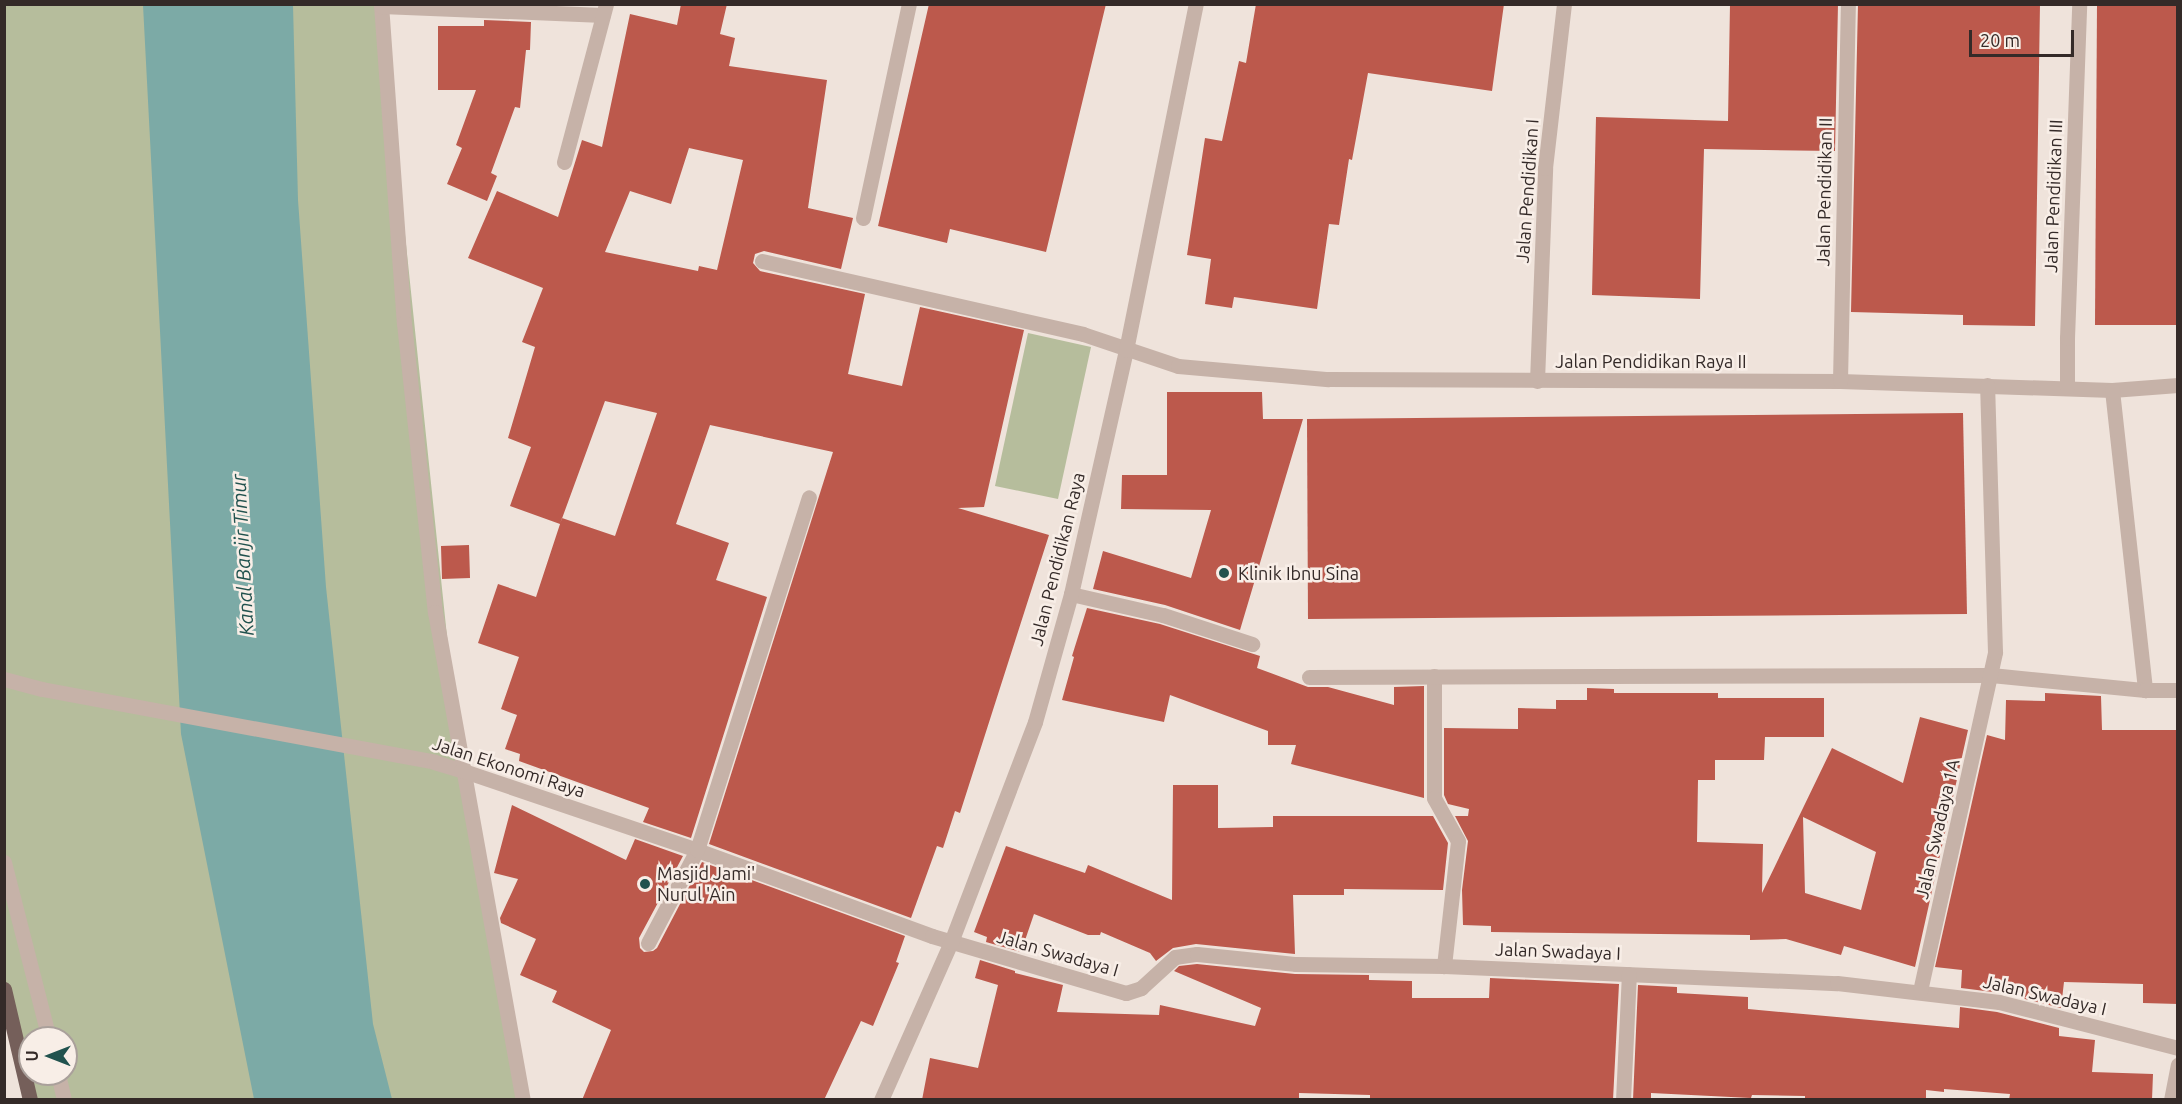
<!DOCTYPE html>
<html>
<head>
<meta charset="utf-8">
<style>
	body { margin:0 }
	#map { position:relative; width:2182px; height:1104px; overflow:hidden; background:#efe3db; font-family:Ubuntu,sans-serif }
	div>[style] { position:absolute }
	.green>* { inset:0; background:#b6bd9c }
	.water>* { inset:0; background:#7caaa6 }
	.building>* { inset:0; background:#bc594c }
	.minor>* { height:15px; margin:-7.5px; padding:0 7.5px; transform-origin:7.5px; border-radius:7.5px; background:#c6b2a8 }
	.major>* { height:15px; margin:-7.5px; padding:0 7.5px; transform-origin:7.5px; border-radius:7.5px; background:#755f5a }
	.dots>* { width:16px; height:16px; translate:-50% -50%; box-sizing:border-box; border:3px solid #f8eee7; border-radius:50% }
	span { translate:-50% -50%; white-space:nowrap; text-align:center; line-height:1.15; -webkit-text-stroke:5px #f8eee7; paint-order:stroke }
	.street-label { font-size:18px; color:#342a28 }
	.poi-label { font-size:18px; color:#342a28 }
	.left { translate:0 -50%; text-align:left }
	.water-label { font-size:20px; color:#21524e; font-style:italic }
	.frame { position:absolute; inset:0; border:6px solid #342a28; pointer-events:none }
	.north { position:absolute; left:18px; top:1026px; width:60px; height:60px; box-sizing:border-box; background:#f8eee7; border:2px solid #aaa09b; border-radius:50%; rotate:270deg; font-size:16px; font-weight:700; line-height:24px; text-align:center; color:#342a28 }
	.north::after { content:''; display:block; margin:auto; width:21px; height:27px; background:#21524e; clip-path:polygon(50% 0,100% 100%,50% 72%,0 100%) }
	.scale { position:absolute; left:1969px; top:30px; width:105px; height:27px; box-sizing:border-box; border:3px solid #342a28; border-top:0; padding-left:8px; font-size:18px; line-height:21px; white-space:nowrap; color:#342a28; -webkit-text-stroke:4px #f8eee7; paint-order:stroke }
</style>
</head>
<body>
<div id="map">
	<div class="green">
		<i style="clip-path:polygon(evenodd,4px 5px,381px 5px,461px 770px,523px 1099px,30px 1099px,4px 989px,4px 5px,30px 1038px,66px 1038px,66px 1074px,30px 1074px,30px 1038px)"></i>
		<i style="clip-path:polygon(1028px 333px,1091px 347px,1058px 499px,995px 486px)"></i>
	</div>
	<div class="water">
		<i style="clip-path:polygon(143px 5px,293px 5px,298px 200px,326px 587px,373px 1024px,392px 1099px,254px 1099px,181px 734px)"></i>
	</div>
	<div class="building">
		<i style="clip-path:polygon(evenodd,681px 4px,727px 4px,720px 34px,735px 38px,729px 66px,827px 80px,808px 208px,853px 218px,841px 269px,764px 251px,755px 254px,753px 263px,760px 271px,865px 294px,848px 374px,902px 386px,920px 307px,1024px 330px,984px 507px,958px 508px,1049px 535px,960px 813px,955px 811px,943px 848px,937px 846px,911px 918px,709px 844px,833px 452px,710px 425px,676px 524px,729px 543px,716px 580px,767px 597px,691px 838px,643px 822px,649px 808px,519px 761px,520px 754px,505px 749px,517px 715px,501px 709px,519px 657px,478px 643px,498px 584px,536px 597px,562px 518px,615px 536px,657px 413px,605px 401px,560px 524px,510px 506px,531px 447px,508px 438px,535px 347px,522px 342px,543px 288px,468px 258px,497px 191px,558px 217px,582px 140px,602px 147px,630px 14px,677px 25px,681px 4px,689px 148px,743px 160px,717px 270px,699px 266px,698px 271px,605px 252px,630px 191px,671px 204px,689px 148px)"></i>
		<i style="clip-path:polygon(929px 4px,1106px 4px,1046px 252px,950px 229px,947px 243px,878px 226px)"></i>
		<i style="clip-path:polygon(1256px 4px,1504px 4px,1492px 91px,1368px 73px,1352px 160px,1349px 159px,1339px 225px,1329px 224px,1317px 309px,1234px 297px,1232px 308px,1205px 304px,1211px 259px,1187px 255px,1205px 138px,1222px 141px,1239px 61px,1246px 63px)"></i>
		<i style="clip-path:polygon(1730px 4px,1838px 4px,1835px 151px,1704px 149px,1700px 299px,1592px 295px,1596px 117px,1728px 121px)"></i>
		<i style="clip-path:polygon(1858px 4px,2040px 4px,2035px 326px,1963px 325px,1963px 315px,1851px 312px)"></i>
		<i style="clip-path:polygon(2097px 4px,2178px 4px,2178px 325px,2095px 325px)"></i>
		<i style="clip-path:polygon(484px 20px,531px 22px,530px 50px,526px 50px,520px 108px,515px 107px,491px 173px,497px 176px,487px 201px,447px 184px,462px 148px,456px 145px,476px 90px,438px 90px,438px 26px,484px 26px)"></i>
		<i style="clip-path:polygon(1167px 392px,1262px 392px,1263px 419px,1303px 419px,1240px 630px,1165px 605px,1093px 589px,1103px 551px,1191px 578px,1211px 510px,1121px 509px,1122px 475px,1167px 475px)"></i>
		<i style="clip-path:polygon(1963px 413px,1967px 614px,1308px 619px,1307px 419px)"></i>
		<i style="clip-path:polygon(469px 545px,470px 578px,442px 579px,441px 546px)"></i>
		<i style="clip-path:polygon(1087px 608px,1160px 624px,1260px 656px,1257px 668px,1308px 687px,1328px 687px,1394px 705px,1394px 687px,1424px 686px,1424px 798px,1291px 764px,1296px 745px,1268px 745px,1268px 731px,1170px 695px,1164px 722px,1062px 700px,1074px 657px,1072px 656px)"></i>
		<i style="clip-path:polygon(evenodd,1587px 688px,1614px 689px,1614px 693px,1718px 693px,1718px 698px,1824px 698px,1824px 737px,1765px 737px,1764px 760px,1715px 760px,1715px 780px,1698px 780px,1697px 842px,1763px 844px,1762px 893px,1832px 748px,1903px 783px,1920px 717px,1968px 730px,1915px 967px,1844px 946px,1841px 955px,1786px 939px,1750px 940px,1750px 935px,1491px 932px,1491px 926px,1463px 925px,1462px 890px,1468px 841px,1455px 816px,1468px 816px,1469px 809px,1448px 804px,1444px 795px,1444px 728px,1518px 729px,1518px 708px,1556px 709px,1556px 700px,1587px 700px,1587px 688px,1803px 817px,1876px 852px,1861px 910px,1805px 893px,1803px 817px)"></i>
		<i style="clip-path:polygon(2045px 693px,2101px 696px,2102px 730px,2178px 730px,2178px 1004px,2143px 1003px,2143px 984px,2064px 982px,2061px 1008px,2001px 993px,1961px 988px,1962px 970px,1935px 967px,1987px 735px,2005px 740px,2006px 700px,2045px 701px)"></i>
		<i style="clip-path:polygon(1173px 785px,1218px 785px,1218px 828px,1273px 827px,1273px 816px,1433px 816px,1448px 843px,1443px 890px,1344px 889px,1344px 895px,1293px 895px,1295px 954px,1196px 944px,1173px 948px,1156px 961px,1150px 953px,1101px 932px,1100px 935px,1088px 935px,1034px 914px,1021px 952px,986px 942px,987px 937px,974px 932px,1006px 846px,1085px 873px,1088px 865px,1172px 900px)"></i>
		<i style="clip-path:polygon(512px 805px,626px 860px,635px 839px,683px 856px,639px 938px,640px 948px,644px 952px,653px 951px,657px 948px,702px 862px,905px 936px,896px 962px,899px 963px,873px 1026px,861px 1021px,824px 1100px,582px 1100px,611px 1030px,552px 1002px,557px 991px,520px 975px,536px 939px,501px 923px,500px 918px,518px 879px,494px 873px)"></i>
		<i style="clip-path:polygon(980px 960px,1015px 971px,1015px 973px,1063px 985px,1057px 1012px,1159px 1015px,1160px 1005px,1255px 1026px,1261px 1008px,1174px 971px,1179px 966px,1197px 964px,1295px 974px,1369px 975px,1369px 980px,1412px 981px,1412px 998px,1489px 998px,1490px 978px,1619px 984px,1613px 1100px,1370px 1100px,1370px 1095px,1299px 1093px,1299px 1100px,922px 1100px,930px 1058px,978px 1068px,998px 985px,975px 978px)"></i>
		<i style="clip-path:polygon(1638px 985px,1677px 987px,1677px 993px,1748px 997px,1748px 1009px,1959px 1028px,1960px 1007px,1997px 1012px,2059px 1028px,2059px 1036px,2095px 1040px,2092px 1072px,2153px 1074px,2152px 1100px,2009px 1100px,2010px 1094px,1944px 1089px,1944px 1092px,1926px 1090px,1926px 1100px,1805px 1100px,1805px 1096px,1752px 1095px,1751px 1098px,1651px 1093px,1651px 1100px,1633px 1100px)"></i>
	</div>
	<div class="minor">
		<i style="left:381px;top:4px;width:320px;rotate:85.9deg"></i>
		<i style="left:404px;top:323px;width:291px;rotate:83.9deg"></i>
		<i style="left:435px;top:612px;width:496px;rotate:79.8deg"></i>
		<i style="left:381px;top:6px;width:222px;rotate:2.3deg"></i>
		<i style="left:564px;top:162px;width:163px;rotate:-75.1deg"></i>
		<i style="left:863px;top:218px;width:219px;rotate:-77.9deg"></i>
		<i style="left:762px;top:261px;width:329px;rotate:12.8deg"></i>
		<i style="left:1083px;top:334px;width:100px;rotate:18.6deg"></i>
		<i style="left:1178px;top:366px;width:151px;rotate:5deg"></i>
		<i style="left:1328px;top:379px;width:512px;rotate:0.22deg"></i>
		<i style="left:1840px;top:381px;width:272px;rotate:1.9deg"></i>
		<i style="left:2112px;top:390px;width:66px;rotate:-4.3deg"></i>
		<i style="left:1537px;top:381px;width:213px;rotate:-87.8deg"></i>
		<i style="left:1545px;top:168px;width:165px;rotate:-83.4deg"></i>
		<i style="left:1840px;top:381px;width:377px;rotate:-88.8deg"></i>
		<i style="left:2067px;top:388px;width:50px;rotate:-90deg"></i>
		<i style="left:2067px;top:338px;width:334px;rotate:-87.9deg"></i>
		<i style="left:2112px;top:390px;width:302px;rotate:83.7deg"></i>
		<i style="left:1071px;top:594px;width:94px;rotate:12.9deg"></i>
		<i style="left:1163px;top:615px;width:94px;rotate:18deg"></i>
		<i style="left:1434px;top:676px;width:122px;rotate:90deg"></i>
		<i style="left:1434px;top:798px;width:49px;rotate:60.8deg"></i>
		<i style="left:1458px;top:841px;width:126px;rotate:96.4deg"></i>
		<i style="left:1309px;top:677px;width:682px;rotate:-0.17deg"></i>
		<i style="left:1991px;top:675px;width:155px;rotate:5.6deg"></i>
		<i style="left:2145px;top:690px;width:33px"></i>
		<i style="left:4px;top:679px;width:39px;rotate:15deg"></i>
		<i style="left:42px;top:689px;width:399px;rotate:10.5deg"></i>
		<i style="left:434px;top:762px;width:28px;rotate:17deg"></i>
		<i style="left:461px;top:770px;width:249px;rotate:18.7deg"></i>
		<i style="left:697px;top:850px;width:250px;rotate:20.1deg"></i>
		<i style="left:932px;top:936px;width:202px;rotate:16.4deg"></i>
		<i style="left:1126px;top:993px;width:16px;rotate:-18deg"></i>
		<i style="left:1141px;top:988px;width:46px;rotate:-42.4deg"></i>
		<i style="left:1175px;top:957px;width:22px;rotate:-8deg"></i>
		<i style="left:1197px;top:954px;width:100px;rotate:5.8deg"></i>
		<i style="left:1296px;top:964px;width:148px;rotate:0.8deg"></i>
		<i style="left:1444px;top:966px;width:393px;rotate:2.5deg"></i>
		<i style="left:1837px;top:983px;width:163px;rotate:6.7deg"></i>
		<i style="left:1999px;top:1002px;width:185px;rotate:14.4deg"></i>
		<i style="left:4px;top:862px;width:182px;rotate:75.7deg"></i>
		<i style="left:648px;top:943px;width:105px;rotate:-62.2deg"></i>
		<i style="left:697px;top:850px;width:370px;rotate:-72.4deg"></i>
		<i style="left:1920px;top:991px;width:347px;rotate:-77.5deg"></i>
		<i style="left:1995px;top:652px;width:267px;rotate:-91.7deg"></i>
		<i style="left:58px;top:1074px;width:27px;rotate:77deg"></i>
		<i style="left:881px;top:1100px;width:173px;rotate:-66.1deg"></i>
		<i style="left:951px;top:942px;width:235px;rotate:-69.1deg"></i>
		<i style="left:1035px;top:722px;width:133px;rotate:-74.3deg"></i>
		<i style="left:1071px;top:594px;width:250px;rotate:-77.3deg"></i>
		<i style="left:1126px;top:350px;width:353px;rotate:-78.6deg"></i>
		<i style="left:1623px;top:1100px;width:126px;rotate:-87.3deg"></i>
		<i style="left:2171px;top:1100px;width:36px;rotate:-79deg"></i>
	</div>
	<div class="major">
		<i style="left:4px;top:989px;width:114px;rotate:76.8deg"></i>
	</div>
	<div class="dots">
		<i style="left:1224px;top:573px;background:#21524e"></i>
		<i style="left:645px;top:884px;background:#21524e"></i>
	</div>
	<div class="street-label">
		<span style="left:1527px;top:191px;rotate:-86deg">Jalan Pendidikan I</span>
		<span style="left:1824px;top:192px;rotate:-89deg">Jalan Pendidikan II</span>
		<span style="left:2053px;top:196px;rotate:-88deg">Jalan Pendidikan III</span>
		<span style="left:1651px;top:361px">Jalan Pendidikan Raya II</span>
		<span style="left:1057px;top:559px;rotate:-76deg">Jalan Pendidikan Raya</span>
		<span style="left:509px;top:767px;rotate:18deg">Jalan Ekonomi Raya</span>
		<span style="left:1937px;top:829px;rotate:-77deg">Jalan Swadaya 1A</span>
		<span style="left:1558px;top:951px;rotate:2deg">Jalan Swadaya I</span>
		<span style="left:1058px;top:953px;rotate:16deg">Jalan Swadaya I</span>
		<span style="left:2045px;top:995px;rotate:13deg">Jalan Swadaya I</span>
	</div>
	<div class="poi-label">
		<span class="left" style="left:1238px;top:573px">Klinik Ibnu Sina</span>
		<span class="left" style="left:657px;top:884px">Masjid Jami'<br>Nurul 'Ain</span>
	</div>
	<div class="water-label">
		<span style="left:242px;top:555px;rotate:-93deg">Kanal Banjir Timur</span>
	</div>
	<div class="frame"></div>
	<div class="north">U</div>
	<div class="scale">20 m</div>
</div>
</body>
</html>
